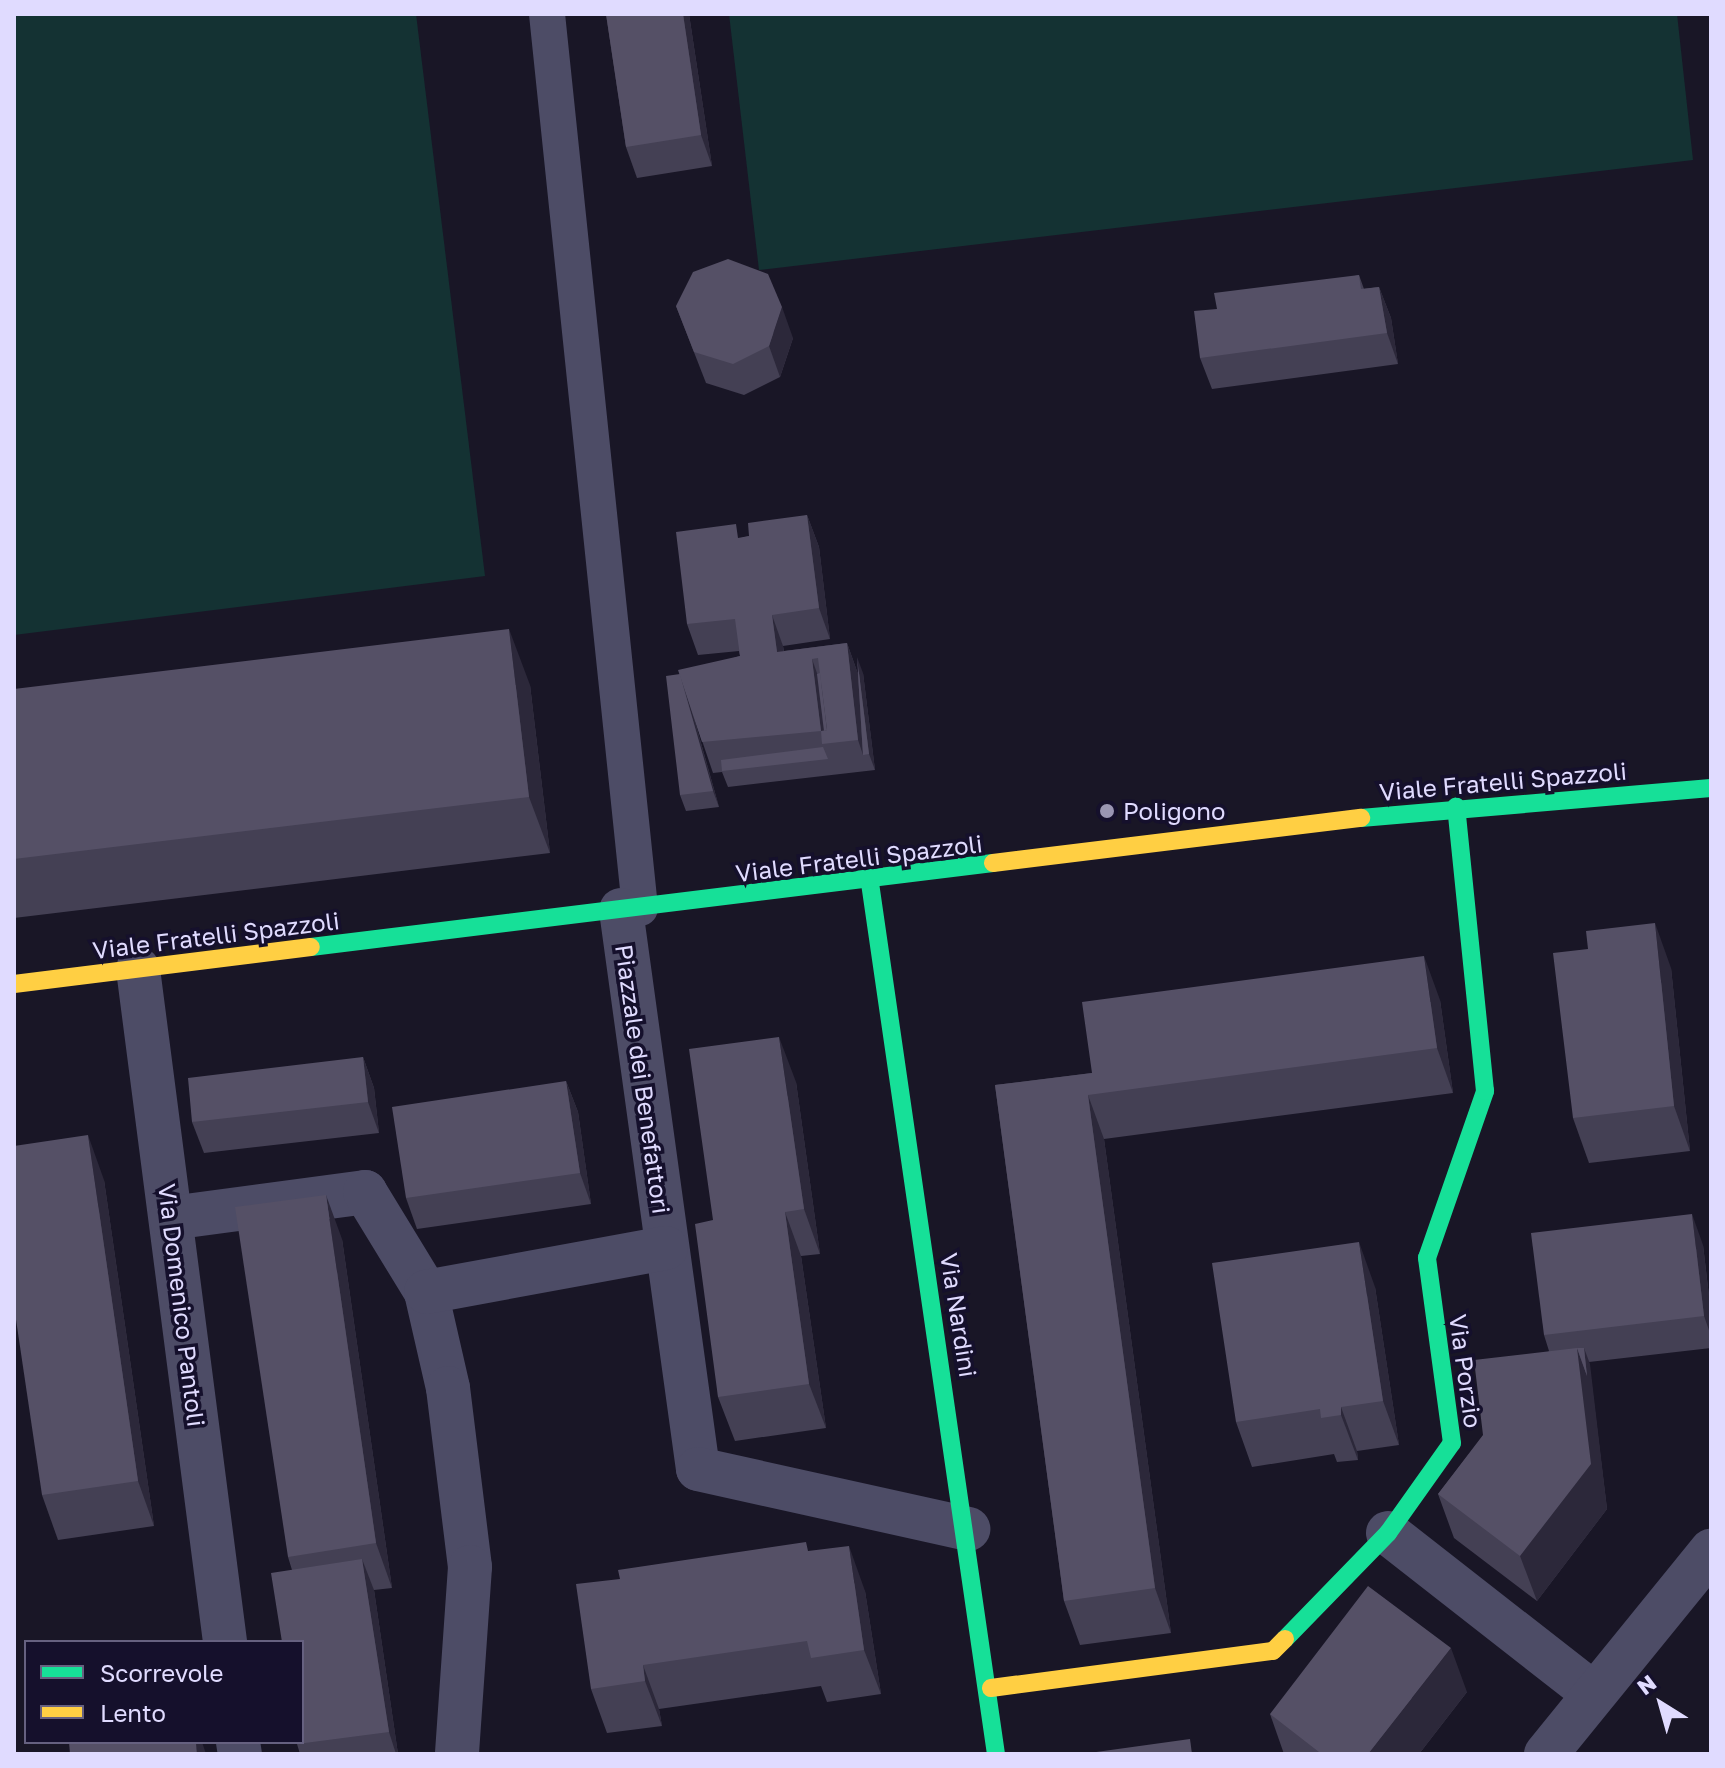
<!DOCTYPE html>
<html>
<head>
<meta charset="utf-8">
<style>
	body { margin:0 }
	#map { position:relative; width:1725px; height:1768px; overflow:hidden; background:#191626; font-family:"Golos Text",sans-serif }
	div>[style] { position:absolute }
	.green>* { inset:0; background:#143233 }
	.lane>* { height:36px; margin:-18px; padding:0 18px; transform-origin:18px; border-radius:18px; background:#4d4c66 }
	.street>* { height:44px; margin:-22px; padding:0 22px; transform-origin:22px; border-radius:22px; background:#4d4c66 }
	.fast>* { height:18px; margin:-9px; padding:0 9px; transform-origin:9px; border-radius:9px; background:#16e098 }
	.slow>* { height:18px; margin:-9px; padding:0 9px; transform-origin:9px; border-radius:9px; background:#ffcf43 }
	.wall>* { inset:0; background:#444054 }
	.shaded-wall>* { inset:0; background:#2c283a }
	.building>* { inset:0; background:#555066 }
	.dots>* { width:22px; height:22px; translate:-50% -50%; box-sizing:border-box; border:4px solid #15102c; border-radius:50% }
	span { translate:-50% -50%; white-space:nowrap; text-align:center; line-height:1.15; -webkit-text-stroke:7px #15102c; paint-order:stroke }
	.street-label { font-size:24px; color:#e0dbff }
	.poi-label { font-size:24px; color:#e0dbff }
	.left { translate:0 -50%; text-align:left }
	.frame { position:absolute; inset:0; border:16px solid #e0dbff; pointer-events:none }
	.legend { position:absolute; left:24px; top:1640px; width:280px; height:104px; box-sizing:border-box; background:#15102c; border:2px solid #666180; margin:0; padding:10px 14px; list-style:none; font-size:24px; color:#e0dbff }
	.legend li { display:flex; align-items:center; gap:16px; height:40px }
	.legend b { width:40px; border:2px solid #666180 }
	.north { position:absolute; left:1621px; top:1664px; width:80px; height:80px; -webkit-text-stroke:6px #15102c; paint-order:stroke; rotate:323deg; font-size:22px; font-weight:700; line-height:32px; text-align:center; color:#e0dbff }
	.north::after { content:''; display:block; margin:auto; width:28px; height:36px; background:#e0dbff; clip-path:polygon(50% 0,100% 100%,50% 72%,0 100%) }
</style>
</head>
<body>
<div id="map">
	<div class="green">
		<i style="clip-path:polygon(14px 14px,416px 14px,485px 576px,14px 635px)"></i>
		<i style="clip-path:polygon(729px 14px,1677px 14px,1693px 160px,759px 270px)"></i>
	</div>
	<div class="lane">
		<i style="left:547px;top:14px;width:899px;rotate:84.06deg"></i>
	</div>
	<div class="street">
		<i style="left:621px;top:910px;width:564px;rotate:82.16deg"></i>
		<i style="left:698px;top:1469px;width:277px;rotate:12.5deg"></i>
		<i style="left:138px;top:969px;width:679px;rotate:82.63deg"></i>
		<i style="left:171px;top:1218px;width:196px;rotate:-7.6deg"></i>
		<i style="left:365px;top:1192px;width:117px;rotate:58.6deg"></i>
		<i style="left:426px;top:1292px;width:98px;rotate:77.1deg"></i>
		<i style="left:448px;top:1388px;width:180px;rotate:83deg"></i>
		<i style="left:470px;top:1567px;width:187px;rotate:94deg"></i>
		<i style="left:426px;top:1292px;width:244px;rotate:-10.4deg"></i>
		<i style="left:1388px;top:1533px;width:261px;rotate:38deg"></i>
		<i style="left:238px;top:1742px;width:12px;rotate:81deg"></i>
		<i style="left:1546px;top:1754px;width:262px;rotate:-50.9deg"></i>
	</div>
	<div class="fast">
		<i style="left:1361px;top:818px;width:351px;rotate:-4.9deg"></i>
		<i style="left:870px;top:883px;width:880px;rotate:81.77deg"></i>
		<i style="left:311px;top:947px;width:687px;rotate:-7.02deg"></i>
		<i style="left:1285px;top:1639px;width:148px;rotate:-45.8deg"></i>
		<i style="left:1388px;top:1533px;width:110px;rotate:-54.6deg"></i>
		<i style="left:1452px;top:1443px;width:187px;rotate:-97.7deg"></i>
		<i style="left:1427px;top:1258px;width:177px;rotate:-70.8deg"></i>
		<i style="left:1485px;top:1091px;width:286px;rotate:-95.8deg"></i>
	</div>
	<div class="slow">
		<i style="left:993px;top:863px;width:371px;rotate:-7deg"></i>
		<i style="left:14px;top:984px;width:299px;rotate:-7.1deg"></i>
		<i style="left:991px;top:1688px;width:284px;rotate:-7.5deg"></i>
		<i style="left:1273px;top:1651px;width:17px;rotate:-45deg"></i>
	</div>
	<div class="wall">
		<i style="clip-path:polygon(606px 14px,689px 14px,712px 166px,637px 178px,626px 147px)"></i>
		<i style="clip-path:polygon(1359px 275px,1364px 289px,1379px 287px,1391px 318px,1398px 364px,1212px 389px,1200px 358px,1217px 309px)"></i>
		<i style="clip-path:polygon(676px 306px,793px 338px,780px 377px,744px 395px,706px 383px)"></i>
		<i style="clip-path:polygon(807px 515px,819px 547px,830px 639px,783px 646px,784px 651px,847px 643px,858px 674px,863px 673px,875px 770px,728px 787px,722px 772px,713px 773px,692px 711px,719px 807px,686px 811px,680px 795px,680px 674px,740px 656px,739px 651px,698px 655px,687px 624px,741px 538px,749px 536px)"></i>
		<i style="clip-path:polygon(530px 685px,550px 853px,14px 918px,14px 689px)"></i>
		<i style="clip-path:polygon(1671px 968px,1690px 1151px,1589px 1163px,1573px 1118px)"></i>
		<i style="clip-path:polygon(1440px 1000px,1453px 1093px,1104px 1139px,1171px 1633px,1080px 1645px,1064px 1601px,995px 1085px,1092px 1073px)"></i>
		<i style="clip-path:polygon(363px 1057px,374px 1088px,379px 1133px,204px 1153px,192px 1122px)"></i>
		<i style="clip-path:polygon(566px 1081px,578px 1112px,591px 1204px,417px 1229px,406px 1198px)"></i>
		<i style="clip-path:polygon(796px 1082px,820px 1254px,801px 1256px,826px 1428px,735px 1441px,718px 1397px,713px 1220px)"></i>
		<i style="clip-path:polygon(104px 1180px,154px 1526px,58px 1540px,42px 1495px)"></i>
		<i style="clip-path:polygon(342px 1239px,392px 1588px,374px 1590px,398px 1754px,300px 1754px,297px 1744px,292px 1570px,288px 1557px)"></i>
		<i style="clip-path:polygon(1703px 1245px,1711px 1313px,1711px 1348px,1589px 1362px,1607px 1509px,1537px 1601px,1454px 1538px,1438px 1494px,1549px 1351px,1544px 1335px)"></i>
		<i style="clip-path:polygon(1375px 1287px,1399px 1445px,1357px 1451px,1358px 1460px,1337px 1462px,1334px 1454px,1252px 1467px,1236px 1422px)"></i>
		<i style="clip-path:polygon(810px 1551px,865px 1591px,881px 1694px,827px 1702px,821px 1686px,659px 1709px,662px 1726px,607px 1733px,591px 1689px,620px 1579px)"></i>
		<i style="clip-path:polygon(1467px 1692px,1419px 1754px,1284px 1754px,1270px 1714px)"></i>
	</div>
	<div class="shaded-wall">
		<i style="clip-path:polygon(683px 14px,689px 14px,712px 166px,701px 135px)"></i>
		<i style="clip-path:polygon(1379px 287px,1391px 318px,1398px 364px,1387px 333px)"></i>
		<i style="clip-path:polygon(782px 307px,793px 338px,780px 377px,769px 346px)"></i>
		<i style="clip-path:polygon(807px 515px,819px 547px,830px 639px,819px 608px)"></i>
		<i style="clip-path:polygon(772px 615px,783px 646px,788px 683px,777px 652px)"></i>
		<i style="clip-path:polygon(509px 629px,530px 685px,550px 853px,529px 797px)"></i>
		<i style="clip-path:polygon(847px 643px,858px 674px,863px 755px,858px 740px)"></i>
		<i style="clip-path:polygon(857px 657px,863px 673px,875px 770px,869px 754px)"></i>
		<i style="clip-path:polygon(812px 659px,823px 690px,830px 743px,821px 731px)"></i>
		<i style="clip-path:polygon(680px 674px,686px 690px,719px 807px,713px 791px)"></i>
		<i style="clip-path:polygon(1655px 923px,1671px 968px,1690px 1151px,1674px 1106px)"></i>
		<i style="clip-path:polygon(1424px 956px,1440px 1000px,1453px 1093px,1437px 1048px)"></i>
		<i style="clip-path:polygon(779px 1037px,796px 1082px,820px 1254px,804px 1209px)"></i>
		<i style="clip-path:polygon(363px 1057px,374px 1088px,379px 1133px,368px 1102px)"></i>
		<i style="clip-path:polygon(566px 1081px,578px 1112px,591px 1204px,580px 1173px)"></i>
		<i style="clip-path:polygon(1088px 1095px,1104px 1139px,1171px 1633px,1155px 1588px)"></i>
		<i style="clip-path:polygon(88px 1135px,104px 1180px,154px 1526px,138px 1481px)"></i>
		<i style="clip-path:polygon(326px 1195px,342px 1239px,392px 1588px,376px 1543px)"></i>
		<i style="clip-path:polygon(785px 1212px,801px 1256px,826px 1428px,809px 1384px)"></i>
		<i style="clip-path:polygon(1692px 1214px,1703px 1245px,1711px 1313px,1711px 1336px,1704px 1316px)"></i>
		<i style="clip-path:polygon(1359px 1242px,1375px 1287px,1399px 1445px,1383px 1401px)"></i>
		<i style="clip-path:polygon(1577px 1348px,1587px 1376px,1584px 1348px,1590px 1364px,1607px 1509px,1537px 1601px,1520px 1556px)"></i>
		<i style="clip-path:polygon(1341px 1407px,1357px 1451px,1358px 1460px,1341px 1415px)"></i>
		<i style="clip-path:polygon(849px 1546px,865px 1591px,881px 1694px,864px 1650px)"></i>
		<i style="clip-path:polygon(362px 1559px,374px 1590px,398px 1754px,396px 1754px,389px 1732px)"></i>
		<i style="clip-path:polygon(1451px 1648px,1467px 1692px,1419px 1754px,1368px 1754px)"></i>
		<i style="clip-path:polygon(643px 1665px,659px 1709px,662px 1726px,645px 1681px)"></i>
		<i style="clip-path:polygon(196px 1742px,202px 1742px,206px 1754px,197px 1754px)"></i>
	</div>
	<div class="building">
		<i style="clip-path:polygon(606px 14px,683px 14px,701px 135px,626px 147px)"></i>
		<i style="clip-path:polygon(728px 259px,768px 274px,782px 307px,769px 346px,733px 364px,694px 352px,676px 306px,693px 272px)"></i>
		<i style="clip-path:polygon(1359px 275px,1361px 289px,1379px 287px,1387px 333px,1200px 358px,1194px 311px,1217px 309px,1214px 293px)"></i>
		<i style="clip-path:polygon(evenodd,807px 515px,819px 608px,772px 615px,777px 652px,847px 643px,858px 740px,822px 744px,821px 731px,702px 742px,678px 670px,740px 656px,735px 619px,687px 624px,676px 532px,736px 524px,738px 538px,749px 536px,748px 523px,807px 515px,818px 658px,827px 730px,821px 731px,812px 659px,818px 658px)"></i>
		<i style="clip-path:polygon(509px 629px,529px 797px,14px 859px,14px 689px)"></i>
		<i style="clip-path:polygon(857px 657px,869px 754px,863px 755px)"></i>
		<i style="clip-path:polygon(820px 673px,827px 730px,824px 731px,817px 674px)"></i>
		<i style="clip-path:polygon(680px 674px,682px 682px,713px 791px,680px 795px,666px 676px)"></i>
		<i style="clip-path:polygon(823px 747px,828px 759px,722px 771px,721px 760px)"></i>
		<i style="clip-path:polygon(1655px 923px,1674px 1106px,1573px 1118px,1553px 953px,1588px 949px,1586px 931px)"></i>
		<i style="clip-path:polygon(1424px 956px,1437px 1048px,1088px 1095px,1155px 1588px,1064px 1601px,995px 1085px,1092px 1073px,1082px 1002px)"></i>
		<i style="clip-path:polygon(779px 1037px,804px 1209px,785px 1212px,809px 1384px,718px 1397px,695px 1224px,713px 1220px,689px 1049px)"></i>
		<i style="clip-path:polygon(363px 1057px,368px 1102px,192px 1122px,188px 1078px)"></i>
		<i style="clip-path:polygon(566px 1081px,580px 1173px,406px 1198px,392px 1107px)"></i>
		<i style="clip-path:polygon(88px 1135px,138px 1481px,42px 1495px,14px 1306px,14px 1146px)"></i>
		<i style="clip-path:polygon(326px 1195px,376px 1543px,288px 1557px,235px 1207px)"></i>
		<i style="clip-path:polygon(1692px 1214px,1704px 1316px,1544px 1335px,1531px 1233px)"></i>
		<i style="clip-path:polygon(1359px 1242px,1383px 1401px,1341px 1407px,1341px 1415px,1321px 1418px,1320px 1409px,1236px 1422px,1212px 1263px)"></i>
		<i style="clip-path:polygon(1577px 1348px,1591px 1464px,1520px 1556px,1438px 1494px,1483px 1435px,1474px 1360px)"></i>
		<i style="clip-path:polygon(1577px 1348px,1584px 1348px,1587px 1376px)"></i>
		<i style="clip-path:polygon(806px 1542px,808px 1551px,849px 1546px,864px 1650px,811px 1658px,807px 1641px,643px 1665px,645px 1681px,591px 1689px,576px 1584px,620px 1579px,618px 1570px)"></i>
		<i style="clip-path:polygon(362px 1559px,389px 1732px,297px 1744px,297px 1742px,302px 1742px,302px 1642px,282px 1642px,271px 1573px)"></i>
		<i style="clip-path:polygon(1368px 1586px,1451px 1648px,1368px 1754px,1318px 1754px,1319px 1752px,1270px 1714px)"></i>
		<i style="clip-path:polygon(1190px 1739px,1192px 1754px,1089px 1754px,1089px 1753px)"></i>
		<i style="clip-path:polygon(69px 1742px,196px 1742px,197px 1754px,70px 1754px)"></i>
	</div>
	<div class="dots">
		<i style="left:1107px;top:811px;background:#9a96b3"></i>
	</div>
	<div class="street-label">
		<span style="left:1503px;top:781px;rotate:-5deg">Viale Fratelli Spazzoli</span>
		<span style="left:859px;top:858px;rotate:-7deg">Viale Fratelli Spazzoli</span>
		<span style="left:216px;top:935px;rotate:-7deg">Viale Fratelli Spazzoli</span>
		<span style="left:643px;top:1079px;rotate:82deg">Piazzale dei Benefattori</span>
		<span style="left:182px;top:1305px;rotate:83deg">Via Domenico Pantoli</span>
		<span style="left:959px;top:1315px;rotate:81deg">Via Nardini</span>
		<span style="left:1466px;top:1371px;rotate:82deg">Via Porzio</span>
	</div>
	<div class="poi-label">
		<span class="left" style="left:1123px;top:811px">Poligono</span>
	</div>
	<div class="frame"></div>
	<ul class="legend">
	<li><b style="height:10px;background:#16e098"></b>Scorrevole</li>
	<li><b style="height:10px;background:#ffcf43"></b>Lento</li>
	</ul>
	<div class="north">N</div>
</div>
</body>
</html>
